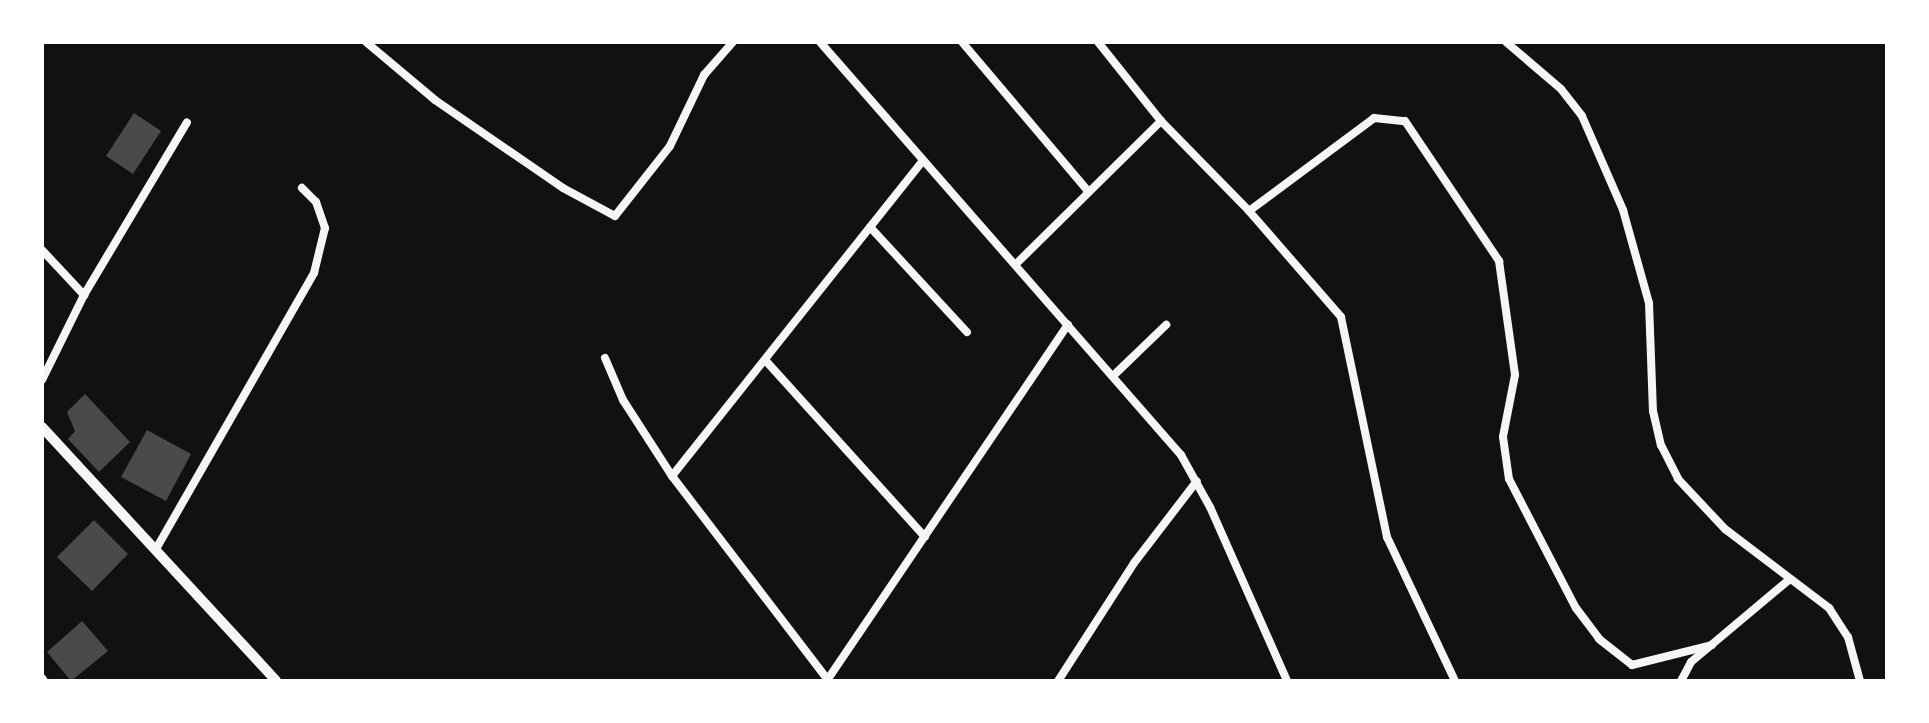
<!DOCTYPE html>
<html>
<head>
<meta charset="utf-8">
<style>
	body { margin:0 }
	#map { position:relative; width:1929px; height:723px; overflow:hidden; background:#111; font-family:"Zilla Slab",serif }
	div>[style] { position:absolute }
	.building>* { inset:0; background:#4a4a4a }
	.minor>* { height:8px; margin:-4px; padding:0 4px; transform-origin:4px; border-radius:4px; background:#f5f5f5 }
	.tertiary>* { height:10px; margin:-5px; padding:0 5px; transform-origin:5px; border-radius:5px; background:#f5f5f5 }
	span { translate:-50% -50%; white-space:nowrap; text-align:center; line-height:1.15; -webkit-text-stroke:8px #fff; paint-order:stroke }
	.frame { position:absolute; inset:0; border:44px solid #fff; pointer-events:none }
</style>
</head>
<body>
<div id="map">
	<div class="building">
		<i style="clip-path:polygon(134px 113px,161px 131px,133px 174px,106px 156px)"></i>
		<i style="clip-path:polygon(85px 394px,130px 442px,99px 472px,68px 439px,75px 431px,67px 412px)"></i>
		<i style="clip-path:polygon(147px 430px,191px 454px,166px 501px,121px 477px)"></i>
		<i style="clip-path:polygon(94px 520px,128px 554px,92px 591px,57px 557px)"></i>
		<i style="clip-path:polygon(82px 621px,108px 651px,71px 681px,47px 652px)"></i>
	</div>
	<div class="minor">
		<i style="left:366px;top:42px;width:90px;rotate:40deg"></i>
		<i style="left:435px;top:100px;width:155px;rotate:34.5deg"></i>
		<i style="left:563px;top:188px;width:59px;rotate:28.3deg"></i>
		<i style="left:615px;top:216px;width:89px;rotate:-51.8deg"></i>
		<i style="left:670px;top:146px;width:79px;rotate:-64.4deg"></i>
		<i style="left:704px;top:75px;width:44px;rotate:-48.7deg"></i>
		<i style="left:820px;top:42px;width:549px;rotate:48.84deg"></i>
		<i style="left:1181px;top:455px;width:60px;rotate:60.9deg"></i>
		<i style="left:1210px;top:507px;width:190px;rotate:66.1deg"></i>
		<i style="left:962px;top:42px;width:195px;rotate:49.8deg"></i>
		<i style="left:1098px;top:42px;width:101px;rotate:51.4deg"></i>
		<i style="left:1161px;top:121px;width:126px;rotate:45.6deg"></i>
		<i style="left:1249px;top:211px;width:140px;rotate:49deg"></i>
		<i style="left:1341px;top:317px;width:225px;rotate:78.2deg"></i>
		<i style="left:1387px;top:537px;width:159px;rotate:64.7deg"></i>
		<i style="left:1506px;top:42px;width:72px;rotate:40.5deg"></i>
		<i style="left:1561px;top:89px;width:34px;rotate:52deg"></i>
		<i style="left:1582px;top:116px;width:103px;rotate:66.4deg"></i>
		<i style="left:1623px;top:210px;width:97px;rotate:74.4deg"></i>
		<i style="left:1649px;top:303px;width:108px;rotate:87.9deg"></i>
		<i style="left:1653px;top:411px;width:35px;rotate:77deg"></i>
		<i style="left:1661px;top:445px;width:38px;rotate:63deg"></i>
		<i style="left:1678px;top:479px;width:69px;rotate:46.8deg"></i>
		<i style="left:1725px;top:529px;width:131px;rotate:37.2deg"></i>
		<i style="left:1829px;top:608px;width:35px;rotate:57deg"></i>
		<i style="left:1848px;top:637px;width:46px;rotate:74.7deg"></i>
		<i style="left:1249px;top:211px;width:156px;rotate:-36.6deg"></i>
		<i style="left:1374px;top:118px;width:31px;rotate:6deg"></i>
		<i style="left:1405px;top:121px;width:169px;rotate:56.1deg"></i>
		<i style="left:1499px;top:261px;width:115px;rotate:82deg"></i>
		<i style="left:1515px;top:375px;width:63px;rotate:101deg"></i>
		<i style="left:1503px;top:437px;width:42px;rotate:81.9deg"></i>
		<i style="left:1509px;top:479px;width:145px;rotate:62.6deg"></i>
		<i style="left:1576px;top:608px;width:39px;rotate:53deg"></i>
		<i style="left:1599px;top:639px;width:42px;rotate:38.2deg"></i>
		<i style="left:1632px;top:665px;width:82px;rotate:-14deg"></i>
		<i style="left:870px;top:227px;width:143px;rotate:47.3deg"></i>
		<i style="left:42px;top:250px;width:62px;rotate:47deg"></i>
		<i style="left:1016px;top:264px;width:204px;rotate:-44.6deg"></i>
		<i style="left:605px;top:358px;width:46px;rotate:66.8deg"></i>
		<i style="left:623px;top:400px;width:90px;rotate:57.2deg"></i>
		<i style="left:672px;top:476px;width:258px;rotate:52.6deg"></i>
		<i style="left:766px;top:361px;width:237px;rotate:47.9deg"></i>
		<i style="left:1113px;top:376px;width:74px;rotate:-43.9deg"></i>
		<i style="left:42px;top:380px;width:95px;rotate:-63.7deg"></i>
		<i style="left:84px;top:295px;width:201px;rotate:-59.2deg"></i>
		<i style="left:672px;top:476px;width:401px;rotate:-51.5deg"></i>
		<i style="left:156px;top:549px;width:318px;rotate:-60.2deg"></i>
		<i style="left:314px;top:273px;width:46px;rotate:-76.3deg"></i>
		<i style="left:325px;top:228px;width:28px;rotate:-109deg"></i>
		<i style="left:316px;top:202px;width:20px;rotate:-135deg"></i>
		<i style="left:42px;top:678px;width:4px;rotate:56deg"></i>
		<i style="left:828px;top:679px;width:428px;rotate:-55.9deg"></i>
		<i style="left:1058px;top:681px;width:140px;rotate:-57.2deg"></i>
		<i style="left:1134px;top:563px;width:103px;rotate:-52.5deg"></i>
		<i style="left:1681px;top:681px;width:21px;rotate:-62deg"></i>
		<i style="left:1691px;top:662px;width:129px;rotate:-40deg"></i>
	</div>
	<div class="tertiary">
		<i style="left:42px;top:427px;width:345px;rotate:47.3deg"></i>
	</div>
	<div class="frame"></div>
</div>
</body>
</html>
